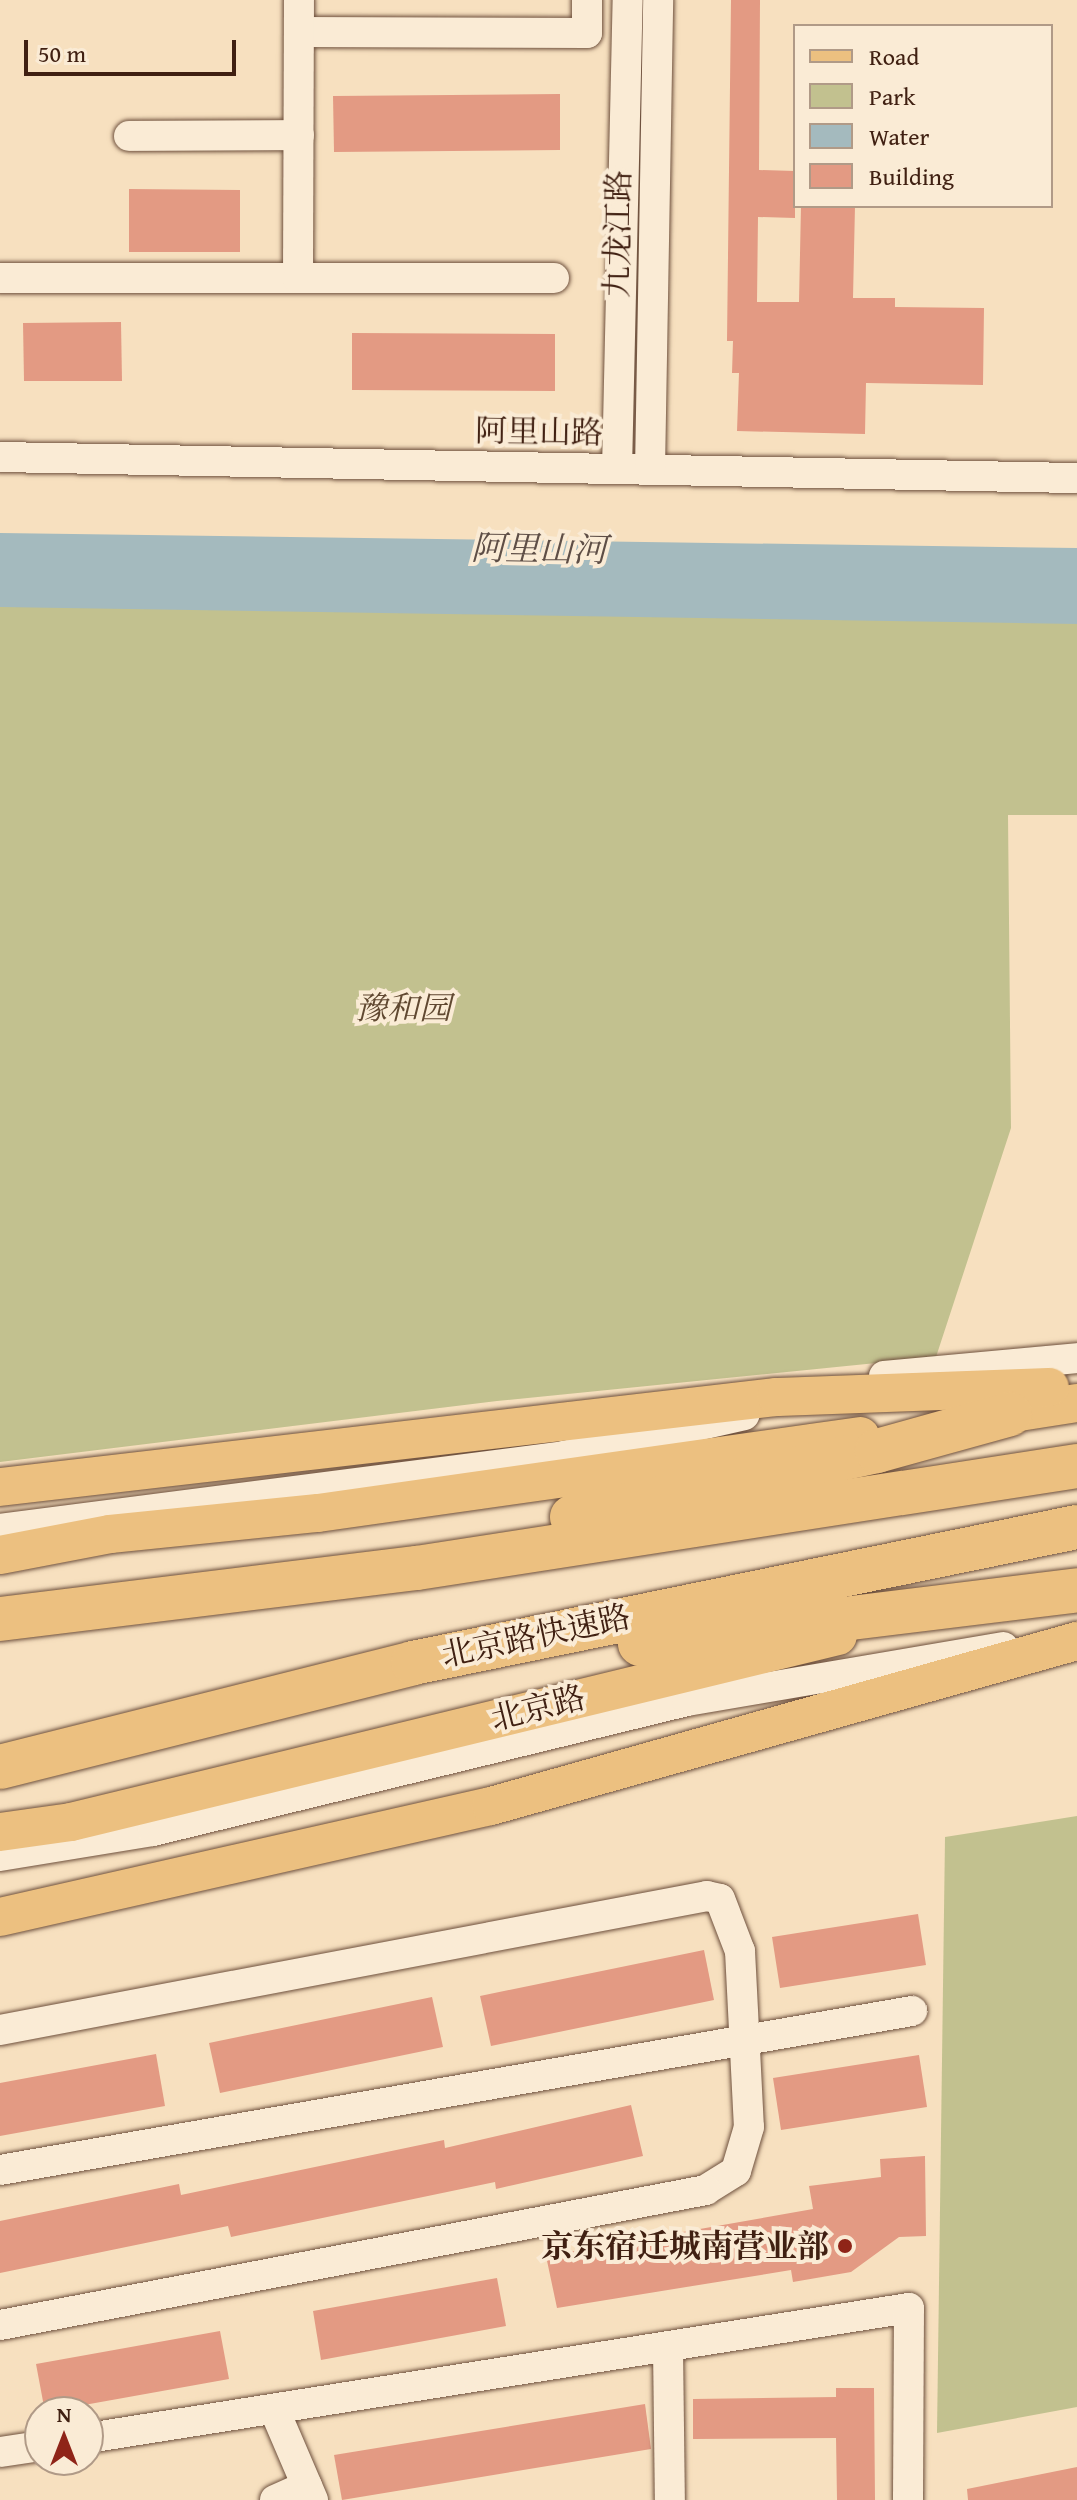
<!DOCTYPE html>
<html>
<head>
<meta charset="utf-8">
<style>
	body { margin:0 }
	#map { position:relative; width:1077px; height:2500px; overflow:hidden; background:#f7e0bf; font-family:"Gentium Book Plus","Noto Serif SC",serif }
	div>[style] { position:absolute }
	.green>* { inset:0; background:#c2c18f }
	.water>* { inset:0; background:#a4babe }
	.building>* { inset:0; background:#e39a83 }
	.roads { filter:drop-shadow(0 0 2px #6e503d) drop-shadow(0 0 2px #6e503d) }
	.minor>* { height:30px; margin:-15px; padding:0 15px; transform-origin:15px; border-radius:15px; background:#faebd5 }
	.major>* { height:38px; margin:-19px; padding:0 19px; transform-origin:19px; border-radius:19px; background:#ecc080 }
	.highway>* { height:44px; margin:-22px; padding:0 22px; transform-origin:22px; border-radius:22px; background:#ecc080 }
	.dots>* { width:22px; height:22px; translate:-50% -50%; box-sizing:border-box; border:4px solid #faebd5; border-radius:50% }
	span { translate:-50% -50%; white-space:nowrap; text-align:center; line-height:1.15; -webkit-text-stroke:8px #faebd5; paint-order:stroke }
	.street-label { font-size:32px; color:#402012 }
	.park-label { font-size:32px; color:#604831; font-style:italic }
	.poi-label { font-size:32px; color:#402012; font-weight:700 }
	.right { translate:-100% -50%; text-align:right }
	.water-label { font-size:34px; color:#5e4e46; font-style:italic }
	.legend { position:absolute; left:793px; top:24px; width:260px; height:184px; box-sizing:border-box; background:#faebd5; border:2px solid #b09a87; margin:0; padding:10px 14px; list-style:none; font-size:24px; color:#402012 }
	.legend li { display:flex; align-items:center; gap:16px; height:40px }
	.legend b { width:40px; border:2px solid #b09a87 }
	.north { position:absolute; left:24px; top:2396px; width:80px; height:80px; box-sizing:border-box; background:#faebd5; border:2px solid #b09a87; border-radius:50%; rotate:0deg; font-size:22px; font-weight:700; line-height:32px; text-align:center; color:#402012 }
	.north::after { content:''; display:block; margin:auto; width:28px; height:36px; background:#8f2418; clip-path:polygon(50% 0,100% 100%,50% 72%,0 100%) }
	.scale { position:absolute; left:24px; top:40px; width:212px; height:36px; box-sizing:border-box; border:4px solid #402012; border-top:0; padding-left:10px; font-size:24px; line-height:28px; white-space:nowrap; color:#402012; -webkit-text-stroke:6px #faebd5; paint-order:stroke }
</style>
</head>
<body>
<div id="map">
	<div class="green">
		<i style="clip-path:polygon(0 598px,1077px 619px,1077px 815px,1008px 815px,1011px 1128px,936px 1357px,497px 1401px,0 1462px)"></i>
		<i style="clip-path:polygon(1077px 1816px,1077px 2407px,937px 2433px,945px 1837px)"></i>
	</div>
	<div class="water">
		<i style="clip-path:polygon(0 533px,1077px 548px,1077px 624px,0 607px)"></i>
	</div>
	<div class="building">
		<i style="clip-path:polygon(731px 0,760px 0,759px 170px,795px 171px,795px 218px,758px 217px,757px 302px,799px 302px,801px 206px,855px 206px,853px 298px,895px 298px,895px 307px,984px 308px,983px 385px,866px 383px,865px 434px,737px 431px,739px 373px,732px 373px,733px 341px,727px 341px)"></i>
		<i style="clip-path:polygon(560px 94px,560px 150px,334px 152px,333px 96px)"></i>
		<i style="clip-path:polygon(129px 189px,240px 190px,240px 252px,129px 252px)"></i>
		<i style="clip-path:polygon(121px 322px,122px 381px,24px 381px,23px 323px)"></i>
		<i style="clip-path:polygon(352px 333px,555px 334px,555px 391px,352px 390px)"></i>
		<i style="clip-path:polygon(918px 1914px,926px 1965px,780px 1988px,772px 1937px)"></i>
		<i style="clip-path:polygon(704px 1950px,714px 2000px,491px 2046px,480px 1996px)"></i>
		<i style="clip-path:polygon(432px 1997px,443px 2047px,220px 2093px,209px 2043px)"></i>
		<i style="clip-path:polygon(156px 2054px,165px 2106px,0 2136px,0 2083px)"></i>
		<i style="clip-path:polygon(919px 2055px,927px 2107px,781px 2130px,773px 2078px)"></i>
		<i style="clip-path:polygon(631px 2105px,643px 2156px,496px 2189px,495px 2182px,231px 2237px,228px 2226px,0 2273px,0 2221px,179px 2184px,181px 2195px,444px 2140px,445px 2148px)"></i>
		<i style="clip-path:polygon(925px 2156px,926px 2236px,899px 2237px,851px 2272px,793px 2282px,791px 2270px,557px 2308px,546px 2256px,813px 2209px,809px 2186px,881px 2177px,880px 2159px)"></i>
		<i style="clip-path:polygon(497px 2278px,506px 2326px,321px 2360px,313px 2311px)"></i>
		<i style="clip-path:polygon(220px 2331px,229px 2379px,45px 2412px,36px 2364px)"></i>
		<i style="clip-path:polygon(836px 2388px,874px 2388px,875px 2500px,837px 2500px,836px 2438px,693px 2439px,693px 2399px,836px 2397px)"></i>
		<i style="clip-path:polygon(645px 2404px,651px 2449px,342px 2500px,334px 2455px)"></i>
		<i style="clip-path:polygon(1077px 2467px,1077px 2500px,968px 2500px,967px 2489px)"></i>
	</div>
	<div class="roads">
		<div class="minor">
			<i style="left:299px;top:32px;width:288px;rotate:0.2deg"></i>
			<i style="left:587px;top:33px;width:33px;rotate:-90deg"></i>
			<i style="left:129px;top:136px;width:170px;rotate:-0.3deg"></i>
			<i style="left:0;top:278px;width:298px"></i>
			<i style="left:298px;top:278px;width:278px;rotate:-89.8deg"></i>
			<i style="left:298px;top:278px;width:256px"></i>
			<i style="left:0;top:457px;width:1077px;rotate:1.12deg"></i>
			<i style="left:617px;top:469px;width:469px;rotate:-88.7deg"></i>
			<i style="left:650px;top:470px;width:470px;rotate:-89deg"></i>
			<i style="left:884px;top:1376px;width:194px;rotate:-5.3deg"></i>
			<i style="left:0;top:1529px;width:569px;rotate:-7.37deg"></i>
			<i style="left:564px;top:1456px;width:185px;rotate:-12.8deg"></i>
			<i style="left:0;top:1856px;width:155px;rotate:-9.3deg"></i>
			<i style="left:153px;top:1831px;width:550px;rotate:-13.68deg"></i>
			<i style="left:687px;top:1701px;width:321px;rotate:-9.7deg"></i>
			<i style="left:0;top:2030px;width:720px;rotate:-10.73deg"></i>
			<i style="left:707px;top:1896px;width:13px;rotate:13deg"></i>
			<i style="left:720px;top:1899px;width:56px;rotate:69deg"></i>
			<i style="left:740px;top:1951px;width:176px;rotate:87.1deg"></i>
			<i style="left:749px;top:2127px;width:46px;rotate:106.5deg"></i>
			<i style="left:736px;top:2171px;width:36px;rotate:148deg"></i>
			<i style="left:706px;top:2190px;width:719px;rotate:169.17deg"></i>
			<i style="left:0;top:2170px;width:926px;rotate:-9.89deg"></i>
			<i style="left:668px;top:2347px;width:153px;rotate:89.3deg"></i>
			<i style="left:274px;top:2409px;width:99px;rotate:66.8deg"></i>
			<i style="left:88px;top:2438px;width:831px;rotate:-9deg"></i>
			<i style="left:909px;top:2308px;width:192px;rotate:90.3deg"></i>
			<i style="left:0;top:2452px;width:40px;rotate:-8.5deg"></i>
			<i style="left:275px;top:2500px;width:35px;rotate:-24deg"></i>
		</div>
		<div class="major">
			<i style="left:981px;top:1418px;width:97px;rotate:-8.9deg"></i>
			<i style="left:0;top:1487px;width:782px;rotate:-6.61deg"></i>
			<i style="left:777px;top:1397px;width:273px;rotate:-2.1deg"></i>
			<i style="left:0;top:1555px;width:112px;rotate:-10.8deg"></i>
			<i style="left:110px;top:1534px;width:209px;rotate:-5.8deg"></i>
			<i style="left:318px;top:1513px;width:548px;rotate:-8.07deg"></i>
			<i style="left:0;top:1832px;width:72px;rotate:-8deg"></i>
			<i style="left:71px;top:1822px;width:789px;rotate:-13.63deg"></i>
			<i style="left:0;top:1917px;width:503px;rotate:-12.74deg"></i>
			<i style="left:491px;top:1806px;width:609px;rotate:-15.73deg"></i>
		</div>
		<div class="highway">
			<i style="left:572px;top:1517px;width:312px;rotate:-12.2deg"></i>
			<i style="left:877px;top:1451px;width:138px;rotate:-15.5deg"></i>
			<i style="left:0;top:1619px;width:420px;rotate:-7deg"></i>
			<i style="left:417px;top:1568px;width:668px;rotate:-8.79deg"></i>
			<i style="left:640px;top:1644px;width:440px;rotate:-7deg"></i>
			<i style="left:0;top:1767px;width:426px;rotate:-14.1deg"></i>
			<i style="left:413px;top:1663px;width:678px;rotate:-11.58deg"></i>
		</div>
	</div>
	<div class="dots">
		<i style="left:845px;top:2246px;background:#8f2418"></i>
	</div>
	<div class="street-label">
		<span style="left:618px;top:234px;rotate:-89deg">九龙江路</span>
		<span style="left:539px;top:432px;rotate:1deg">阿里山路</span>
		<span style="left:536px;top:1636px;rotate:-12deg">北京路快速路</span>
		<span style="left:538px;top:1708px;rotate:-14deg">北京路</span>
	</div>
	<div class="park-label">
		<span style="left:403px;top:1008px">豫和园</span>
	</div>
	<div class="poi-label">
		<span class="right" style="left:829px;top:2246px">京东宿迁城南营业部</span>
	</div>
	<div class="water-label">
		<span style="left:539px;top:548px;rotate:1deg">阿里山河</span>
	</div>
	<ul class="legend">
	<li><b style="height:10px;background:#ecc080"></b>Road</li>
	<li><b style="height:22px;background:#c2c18f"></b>Park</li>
	<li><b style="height:22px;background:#a4babe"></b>Water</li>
	<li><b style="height:22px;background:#e39a83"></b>Building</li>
	</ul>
	<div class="north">N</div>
	<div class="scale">50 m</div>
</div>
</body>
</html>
